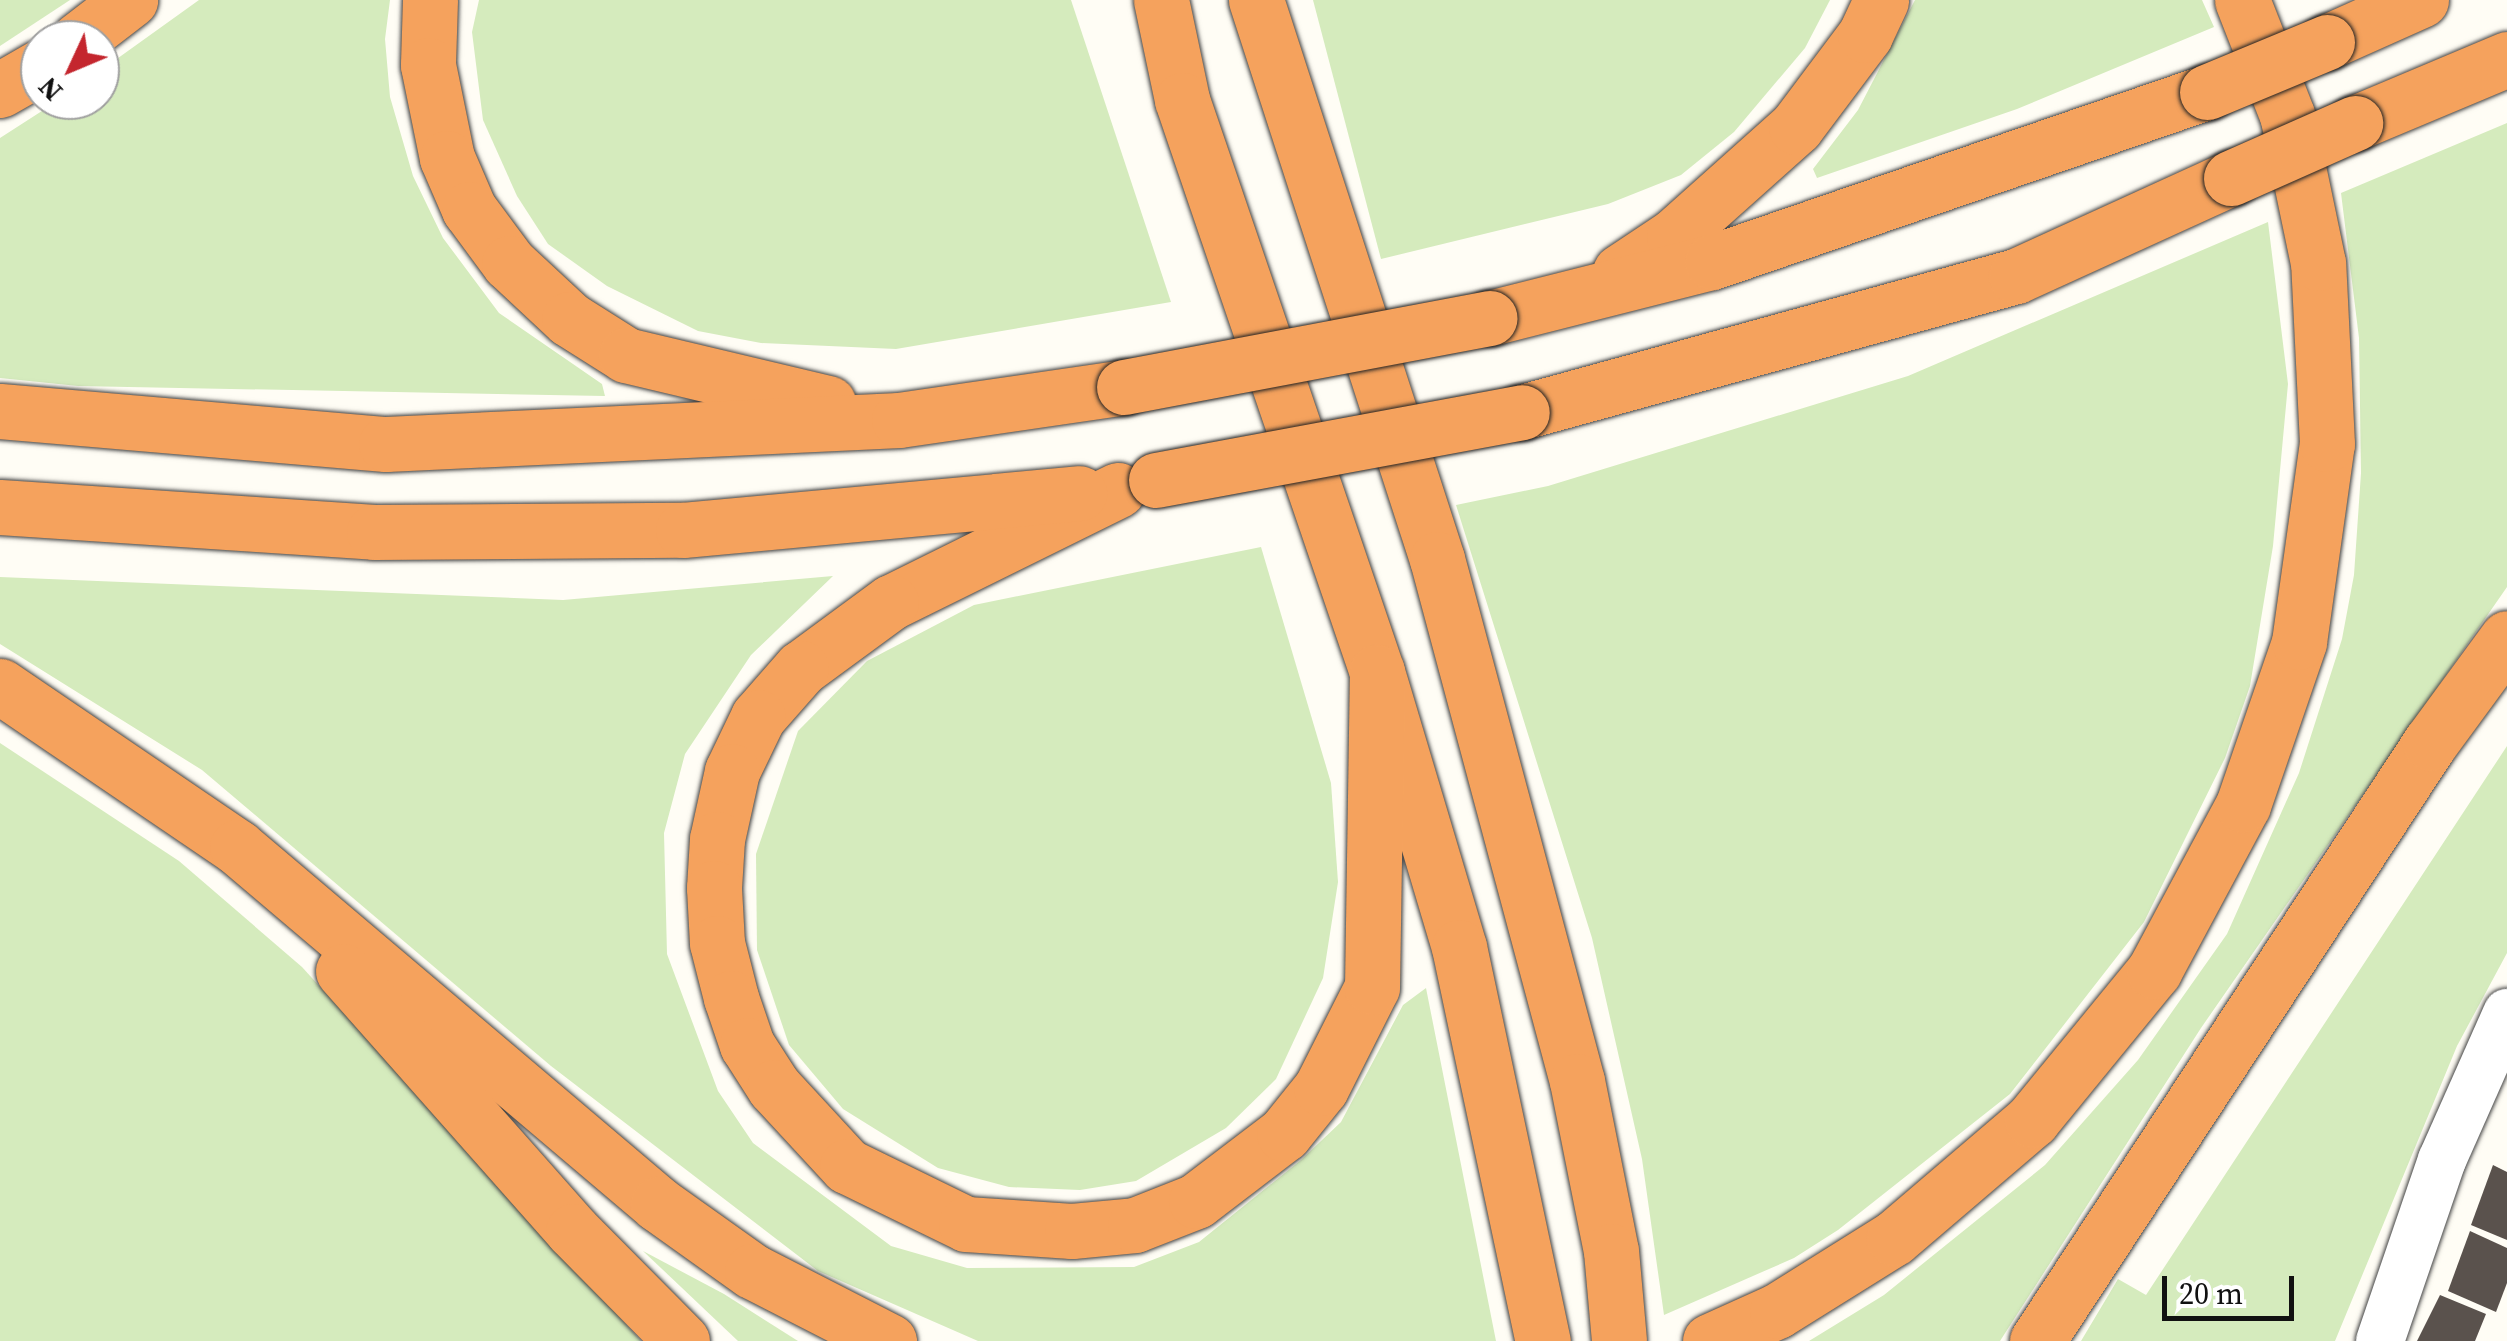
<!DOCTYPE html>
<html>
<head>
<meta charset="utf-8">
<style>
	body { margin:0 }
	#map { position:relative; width:2507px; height:1341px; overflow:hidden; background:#fffdf5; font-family:"Source Serif 4",serif }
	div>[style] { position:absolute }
	.green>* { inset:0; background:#d5ebbd }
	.building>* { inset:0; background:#5a524d }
	.roads { filter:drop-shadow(0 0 2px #444) drop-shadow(0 0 2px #444) }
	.street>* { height:48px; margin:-24px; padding:0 24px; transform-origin:24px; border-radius:24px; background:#fff }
	.highway>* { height:55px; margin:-27.5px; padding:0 27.5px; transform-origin:27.5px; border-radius:27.5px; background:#f5a25d }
	.bridges { filter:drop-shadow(0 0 2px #222) drop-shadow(0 0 2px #222) }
	.highway-bridge>* { height:55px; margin:-27.5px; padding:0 27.5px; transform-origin:27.5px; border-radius:27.5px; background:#f5a25d }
	span { translate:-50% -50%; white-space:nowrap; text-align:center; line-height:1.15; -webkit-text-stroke:10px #fff; paint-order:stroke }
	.north { position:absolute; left:20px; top:20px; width:100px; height:100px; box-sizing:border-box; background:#fff; border:2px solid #a0a0a0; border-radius:50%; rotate:226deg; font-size:28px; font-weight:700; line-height:40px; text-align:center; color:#111 }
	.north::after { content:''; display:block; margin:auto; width:35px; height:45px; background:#c4262e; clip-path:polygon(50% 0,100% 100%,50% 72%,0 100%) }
	.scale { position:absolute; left:2162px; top:1276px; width:132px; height:45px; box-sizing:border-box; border:5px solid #111; border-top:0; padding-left:12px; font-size:30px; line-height:35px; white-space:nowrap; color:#111; -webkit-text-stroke:8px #fff; paint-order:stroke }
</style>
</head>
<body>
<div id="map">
	<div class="green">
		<i style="clip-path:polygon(0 0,70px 0,0 46px)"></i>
		<i style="clip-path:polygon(199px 0,390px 0,385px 39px,390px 97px,413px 176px,443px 238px,499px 313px,602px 384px,605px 396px,78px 386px,0 378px,0 138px,59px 100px,100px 100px,100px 71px)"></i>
		<i style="clip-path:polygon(479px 0,1071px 0,1171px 302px,896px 349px,761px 343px,698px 331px,607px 286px,548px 244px,517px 196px,483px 120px,472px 32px)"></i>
		<i style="clip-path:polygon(1313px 0,1830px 0,1805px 48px,1734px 132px,1681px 175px,1608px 204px,1381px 259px)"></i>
		<i style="clip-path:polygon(1915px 0,2202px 0,2214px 27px,2017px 109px,1817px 178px,1813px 169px,1858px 110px)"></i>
		<i style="clip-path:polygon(2507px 123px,2507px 587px,2201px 1028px,2000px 1341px,1809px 1341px,1884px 1295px,2045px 1165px,2138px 1060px,2227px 934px,2299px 773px,2342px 639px,2354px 575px,2361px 473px,2359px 338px,2341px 193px)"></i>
		<i style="clip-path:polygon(2268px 222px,2288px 384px,2273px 546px,2250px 686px,2225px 758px,2144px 922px,2010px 1094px,1838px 1230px,1794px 1258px,1664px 1315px,1642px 1159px,1592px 938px,1456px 505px,1548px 486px,1908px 376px)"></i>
		<i style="clip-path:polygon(1261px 547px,1331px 783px,1338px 882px,1323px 978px,1276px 1079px,1226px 1128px,1136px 1181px,1080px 1190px,1009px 1187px,938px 1168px,843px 1109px,789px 1045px,757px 950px,756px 854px,798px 731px,867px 661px,974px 605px)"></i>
		<i style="clip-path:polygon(833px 576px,751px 655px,685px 754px,664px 833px,667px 954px,718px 1091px,753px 1143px,891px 1246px,967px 1268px,1134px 1267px,1199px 1242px,1301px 1160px,1341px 1122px,1403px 1005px,1426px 988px,1496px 1341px,978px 1341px,818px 1271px,551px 1066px,202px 770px,0 644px,0 577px,563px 600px)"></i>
		<i style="clip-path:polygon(0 743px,179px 861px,302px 967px,641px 1341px,0 1341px)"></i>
		<i style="clip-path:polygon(2507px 746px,2507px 953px,2457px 1046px,2335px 1341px,2081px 1341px,2118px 1279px,2146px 1295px)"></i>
		<i style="clip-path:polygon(643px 1251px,724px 1294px,798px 1341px,738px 1341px)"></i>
	</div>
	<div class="building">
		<i style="clip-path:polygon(2493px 1165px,2507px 1172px,2507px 1240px,2471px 1225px)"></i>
		<i style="clip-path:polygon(2470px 1231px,2507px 1248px,2507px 1283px,2496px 1312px,2448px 1291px)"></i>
		<i style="clip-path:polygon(2440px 1295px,2486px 1314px,2475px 1341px,2417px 1341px)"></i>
	</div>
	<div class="roads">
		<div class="street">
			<i style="left:2380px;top:1341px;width:191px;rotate:-71.1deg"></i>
			<i style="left:2442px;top:1160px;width:161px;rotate:-66.1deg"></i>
		</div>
		<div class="highway">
			<i style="left:430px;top:0;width:65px;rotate:91.8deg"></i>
			<i style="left:428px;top:65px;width:95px;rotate:78.5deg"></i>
			<i style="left:447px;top:158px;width:56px;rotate:66.7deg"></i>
			<i style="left:469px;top:209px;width:67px;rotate:53.5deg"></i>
			<i style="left:509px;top:263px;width:82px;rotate:43deg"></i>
			<i style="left:569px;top:319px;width:67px;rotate:32.3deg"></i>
			<i style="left:626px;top:355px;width:208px;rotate:13.4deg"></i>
			<i style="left:1161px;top:0;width:102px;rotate:78.1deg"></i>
			<i style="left:1182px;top:100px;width:604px;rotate:71.18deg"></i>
			<i style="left:1377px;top:672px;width:287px;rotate:73.4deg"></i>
			<i style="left:1459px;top:947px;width:403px;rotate:78deg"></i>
			<i style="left:1256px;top:0;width:588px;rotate:72.06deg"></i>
			<i style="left:1437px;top:559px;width:540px;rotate:74.99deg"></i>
			<i style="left:1577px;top:1081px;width:173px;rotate:78.7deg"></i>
			<i style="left:1611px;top:1251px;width:90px;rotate:84.9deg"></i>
			<i style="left:78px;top:40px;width:66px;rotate:-37.6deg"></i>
			<i style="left:2327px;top:42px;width:103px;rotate:-24.1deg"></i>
			<i style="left:0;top:90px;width:46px;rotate:-29.9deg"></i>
			<i style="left:2355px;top:123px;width:165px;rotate:-22.8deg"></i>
			<i style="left:1620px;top:272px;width:65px;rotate:-33.7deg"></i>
			<i style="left:1674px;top:236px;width:164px;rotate:-41.8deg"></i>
			<i style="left:1796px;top:127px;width:115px;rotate:-53.1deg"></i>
			<i style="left:1865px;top:35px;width:38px;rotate:-65deg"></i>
			<i style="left:1490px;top:318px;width:229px;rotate:-14.2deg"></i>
			<i style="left:1712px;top:262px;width:523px;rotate:-18.95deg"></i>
			<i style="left:0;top:411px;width:387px;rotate:4.9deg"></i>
			<i style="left:386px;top:444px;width:514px;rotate:-2.68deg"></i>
			<i style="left:899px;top:420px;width:227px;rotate:-8.3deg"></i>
			<i style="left:1522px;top:412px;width:512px;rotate:-15.39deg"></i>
			<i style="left:2016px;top:276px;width:236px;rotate:-24.5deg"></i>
			<i style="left:1118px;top:490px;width:253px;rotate:153.7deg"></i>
			<i style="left:891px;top:602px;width:112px;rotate:143.7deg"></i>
			<i style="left:801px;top:668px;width:65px;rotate:131.3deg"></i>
			<i style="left:758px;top:717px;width:60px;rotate:115.7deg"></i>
			<i style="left:732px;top:771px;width:70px;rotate:102.4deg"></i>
			<i style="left:717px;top:839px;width:49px;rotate:93.5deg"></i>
			<i style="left:714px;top:888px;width:55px;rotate:86.9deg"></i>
			<i style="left:717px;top:943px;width:57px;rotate:75.7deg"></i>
			<i style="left:731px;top:998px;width:50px;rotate:71.2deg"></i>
			<i style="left:747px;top:1045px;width:50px;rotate:57.3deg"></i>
			<i style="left:774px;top:1087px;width:108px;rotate:47.3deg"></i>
			<i style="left:847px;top:1166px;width:132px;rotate:26deg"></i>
			<i style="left:966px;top:1224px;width:106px;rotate:3.8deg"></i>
			<i style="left:1072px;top:1231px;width:63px;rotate:-5.4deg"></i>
			<i style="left:1135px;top:1225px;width:66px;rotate:-21.5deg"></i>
			<i style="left:1196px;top:1201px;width:111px;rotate:-37.3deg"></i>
			<i style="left:1284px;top:1134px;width:59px;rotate:-51.2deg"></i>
			<i style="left:1321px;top:1088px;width:113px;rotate:-63.2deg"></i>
			<i style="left:1372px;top:987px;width:315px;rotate:-89.1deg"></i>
			<i style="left:0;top:507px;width:375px;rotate:3.8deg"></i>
			<i style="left:374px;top:532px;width:309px;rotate:-0.4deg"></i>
			<i style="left:683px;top:530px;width:398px;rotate:-5.3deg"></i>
			<i style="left:0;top:686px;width:287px;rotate:34.2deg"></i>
			<i style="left:237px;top:847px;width:552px;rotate:40.3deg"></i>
			<i style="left:658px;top:1204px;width:115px;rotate:35.5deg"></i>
			<i style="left:752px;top:1271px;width:154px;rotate:27.1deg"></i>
			<i style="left:343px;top:971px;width:347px;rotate:48.5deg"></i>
			<i style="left:573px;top:1231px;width:155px;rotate:45.3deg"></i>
			<i style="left:1710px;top:1341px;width:73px;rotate:-24.1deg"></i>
			<i style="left:1777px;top:1311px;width:138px;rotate:-32deg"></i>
			<i style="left:1894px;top:1238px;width:182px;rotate:-40.5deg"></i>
			<i style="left:2032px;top:1120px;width:193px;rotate:-50.7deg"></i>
			<i style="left:2154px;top:971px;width:188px;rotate:-61.8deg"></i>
			<i style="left:2243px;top:805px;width:172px;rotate:-71deg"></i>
			<i style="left:2299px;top:642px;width:200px;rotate:-82deg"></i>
			<i style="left:2327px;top:444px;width:181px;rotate:-92.8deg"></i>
			<i style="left:2318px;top:263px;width:151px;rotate:-101.8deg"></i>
			<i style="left:2287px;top:115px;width:123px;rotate:-111.4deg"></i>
			<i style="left:2037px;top:1341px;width:716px;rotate:-56.69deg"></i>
			<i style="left:2430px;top:743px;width:130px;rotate:-53.7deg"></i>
		</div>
	</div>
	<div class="bridges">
		<div class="highway-bridge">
			<i style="left:2207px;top:92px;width:130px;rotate:-22.6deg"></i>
			<i style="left:2231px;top:178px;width:136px;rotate:-23.9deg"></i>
			<i style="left:1124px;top:387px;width:372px;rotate:-10.7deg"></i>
			<i style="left:1156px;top:480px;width:372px;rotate:-10.5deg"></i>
		</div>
	</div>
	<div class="north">N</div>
	<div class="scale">20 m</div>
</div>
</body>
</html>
